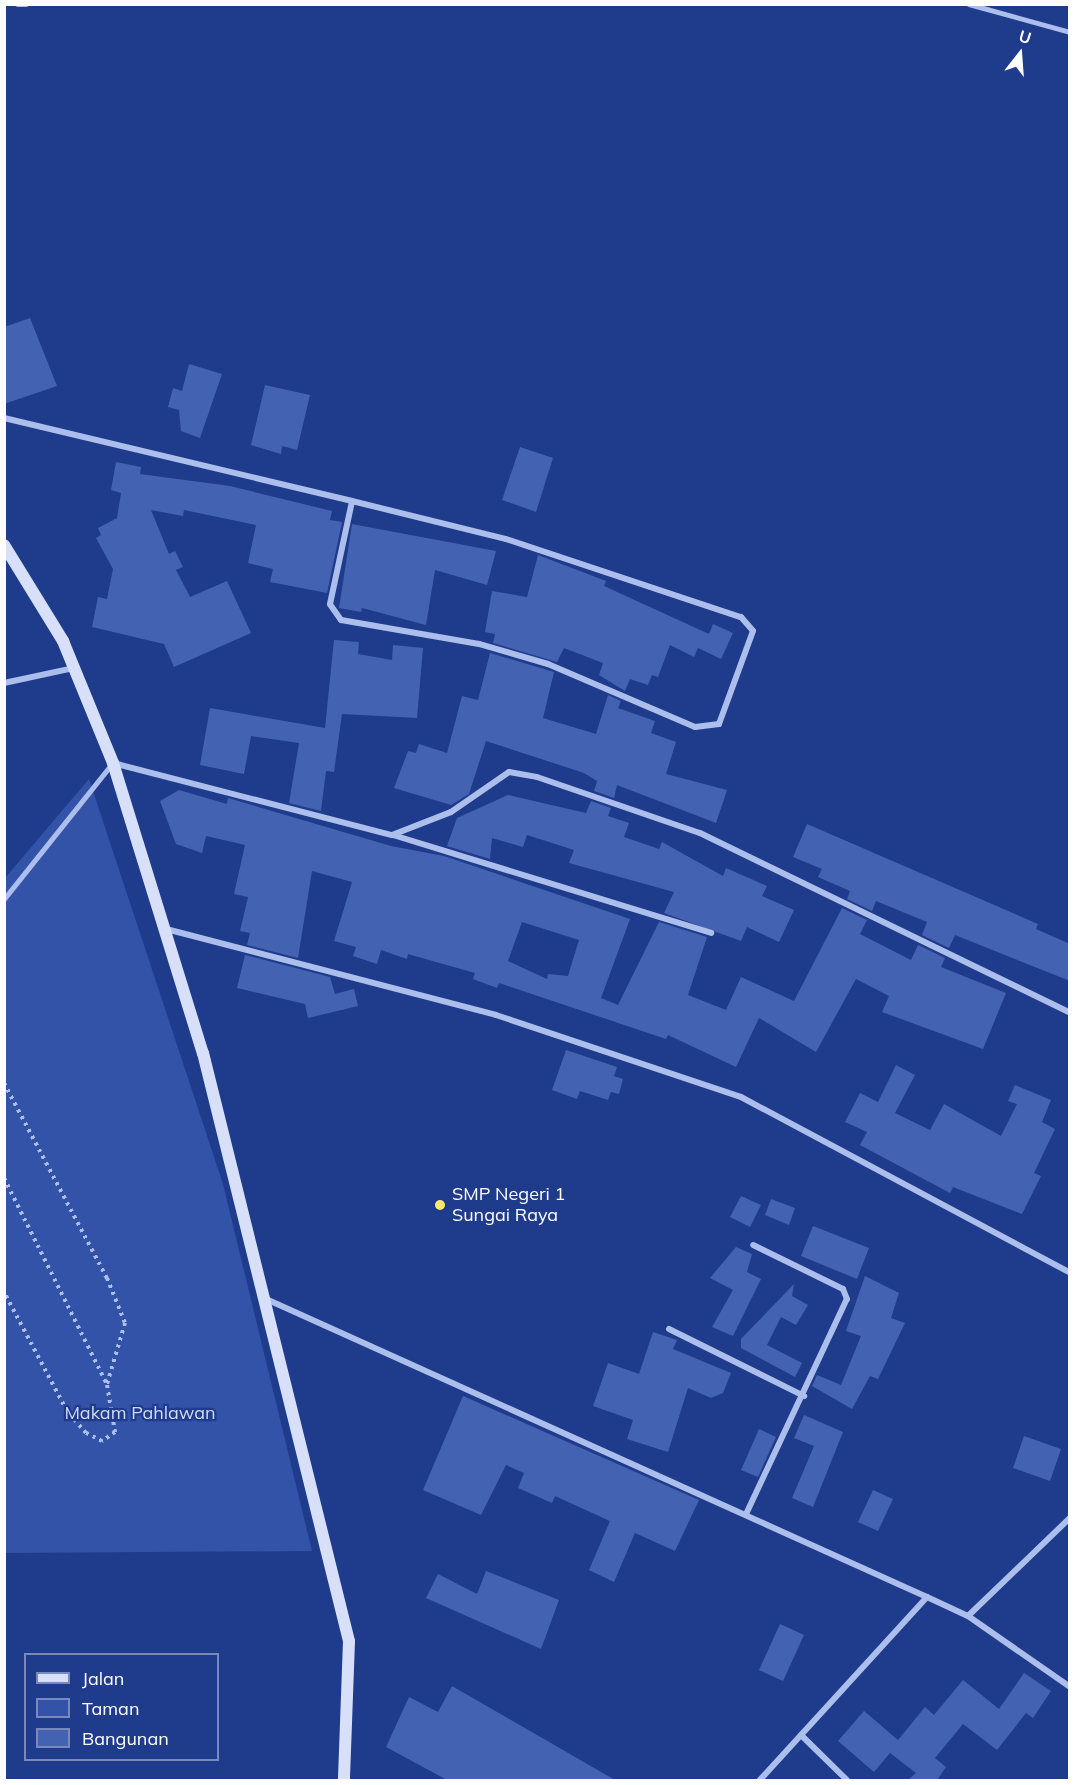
<!DOCTYPE html>
<html>
<head>
<meta charset="utf-8">
<style>
	body { margin:0 }
	#map { position:relative; width:1074px; height:1785px; overflow:hidden; background:#1f3b8c; font-family:Mulish,sans-serif }
	div>[style] { position:absolute }
	.green>* { inset:0; background:#3353a9 }
	.building>* { inset:0; background:#4462b2 }
	.path>* { height:4px; margin-top:-2px; transform-origin:0; background:repeating-linear-gradient(90deg,#acbeec 0 3px,transparent 0 7.5px) }
	.service>* { height:4.5px; margin:-2.25px; padding:0 2.25px; transform-origin:2.25px; border-radius:2.25px; background:#acbeec }
	.minor>* { height:6px; margin:-3px; padding:0 3px; transform-origin:3px; border-radius:3px; background:#acbeec }
	.secondary>* { height:12px; margin:-6px; padding:0 6px; transform-origin:6px; border-radius:6px; background:#d8e0f9 }
	.dots>* { width:16px; height:16px; translate:-50% -50%; box-sizing:border-box; border:3px solid #1f3b8c; border-radius:50% }
	span { translate:-50% -50%; white-space:nowrap; text-align:center; line-height:1.15; -webkit-text-stroke:4.5px #1f3b8c; paint-order:stroke }
	.poi-label { font-size:18px; color:#fff }
	.left { translate:0 -50%; text-align:left }
	.park-label { font-size:18px; color:#d1dcf9 }
	.frame { position:absolute; inset:0; border:6px solid #fff; pointer-events:none }
	.legend { position:absolute; left:24px; top:1653px; width:195px; height:108px; box-sizing:border-box; background:#1f3b8c; border:2px solid #7989ba; margin:0; padding:8px 10px; list-style:none; font-size:18px; color:#fff }
	.legend li { display:flex; align-items:center; gap:12px; height:30px }
	.legend b { width:30px; border:2px solid #7989ba }
	.north { position:absolute; left:990px; top:24px; width:60px; height:60px; -webkit-text-stroke:4px #1f3b8c; paint-order:stroke; rotate:17deg; font-size:16px; font-weight:700; line-height:24px; text-align:center; color:#fff }
	.north::after { content:''; display:block; margin:auto; width:21px; height:27px; background:#fff; clip-path:polygon(50% 0,100% 100%,50% 72%,0 100%) }
</style>
</head>
<body>
<div id="map">
	<div class="green">
		<i style="clip-path:polygon(89px 779px,223px 1184px,312px 1551px,5px 1553px,5px 878px)"></i>
	</div>
	<div class="building">
		<i style="clip-path:polygon(30px 318px,57px 386px,4px 404px,4px 327px)"></i>
		<i style="clip-path:polygon(189px 364px,222px 374px,200px 438px,181px 431px,179px 410px,168px 407px,173px 388px,182px 391px)"></i>
		<i style="clip-path:polygon(265px 385px,310px 395px,297px 450px,282px 446px,281px 454px,251px 445px)"></i>
		<i style="clip-path:polygon(520px 447px,553px 458px,536px 512px,502px 500px)"></i>
		<i style="clip-path:polygon(116px 462px,141px 467px,140px 474px,230px 486px,332px 511px,330px 520px,342px 522px,327px 593px,270px 582px,273px 569px,248px 563px,256px 525px,184px 510px,183px 516px,151px 510px,169px 554px,175px 551px,183px 567px,176px 570px,190px 597px,227px 581px,251px 633px,174px 667px,164px 644px,92px 627px,98px 597px,107px 599px,113px 569px,96px 538px,101px 535px,98px 528px,117px 518px,121px 493px,111px 490px)"></i>
		<i style="clip-path:polygon(352px 524px,496px 551px,487px 585px,435px 570px,426px 625px,362px 608px,361px 612px,339px 608px)"></i>
		<i style="clip-path:polygon(538px 555px,606px 581px,604px 586px,709px 634px,713px 624px,733px 633px,721px 659px,698px 648px,694px 657px,670px 645px,658px 677px,652px 675px,648px 685px,630px 679px,625px 691px,599px 675px,603px 663px,564px 648px,557px 662px,493px 643px,495px 634px,485px 632px,492px 591px,527px 597px)"></i>
		<i style="clip-path:polygon(334px 640px,359px 642px,358px 654px,392px 660px,393px 645px,423px 648px,417px 718px,342px 714px,334px 772px,326px 771px,321px 811px,289px 803px,299px 743px,251px 736px,244px 774px,200px 765px,210px 708px,325px 728px)"></i>
		<i style="clip-path:polygon(490px 653px,554px 672px,543px 718px,596px 734px,608px 695px,621px 701px,618px 708px,655px 721px,651px 733px,676px 742px,666px 774px,727px 790px,716px 823px,617px 785px,614px 798px,594px 791px,597px 781px,584px 773px,486px 741px,469px 794px,451px 805px,394px 788px,408px 751px,416px 753px,419px 744px,447px 753px,462px 696px,478px 700px)"></i>
		<i style="clip-path:polygon(evenodd,179px 790px,227px 804px,228px 798px,391px 846px,444px 856px,630px 919px,601px 998px,618px 1005px,659px 922px,707px 937px,688px 995px,726px 1010px,741px 977px,794px 1001px,842px 908px,867px 920px,860px 934px,911px 960px,918px 945px,945px 958px,941px 967px,1006px 993px,983px 1049px,882px 1012px,889px 996px,856px 979px,816px 1052px,759px 1018px,736px 1067px,668px 1035px,666px 1039px,499px 983px,497px 988px,473px 979px,475px 973px,408px 954px,407px 959px,381px 950px,377px 964px,353px 956px,356px 947px,334px 941px,352px 882px,312px 871px,298px 958px,247px 945px,250px 933px,240px 931px,248px 897px,234px 894px,245px 845px,206px 836px,202px 853px,176px 844px,160px 801px,179px 790px,522px 922px,579px 940px,568px 976px,548px 974px,547px 979px,508px 961px,522px 922px)"></i>
		<i style="clip-path:polygon(508px 795px,586px 813px,591px 801px,611px 808px,608px 816px,629px 823px,624px 837px,659px 849px,662px 842px,723px 876px,726px 868px,767px 886px,762px 896px,794px 910px,779px 942px,747px 927px,741px 941px,664px 913px,674px 892px,569px 863px,574px 850px,527px 835px,523px 847px,492px 838px,490px 859px,447px 846px,457px 818px)"></i>
		<i style="clip-path:polygon(807px 824px,1038px 924px,1036px 929px,1070px 944px,1070px 981px,955px 935px,949px 948px,922px 935px,927px 922px,876px 901px,872px 911px,847px 899px,850px 891px,818px 877px,822px 869px,793px 857px)"></i>
		<i style="clip-path:polygon(245px 955px,330px 977px,335px 994px,354px 989px,358px 1006px,308px 1018px,305px 1004px,237px 988px)"></i>
		<i style="clip-path:polygon(566px 1050px,617px 1067px,614px 1076px,623px 1079px,619px 1094px,611px 1092px,608px 1100px,580px 1091px,577px 1099px,552px 1090px)"></i>
		<i style="clip-path:polygon(896px 1065px,915px 1075px,895px 1113px,930px 1130px,944px 1104px,1001px 1136px,1017px 1104px,1008px 1101px,1015px 1085px,1051px 1100px,1042px 1122px,1055px 1129px,1034px 1173px,1041px 1176px,1022px 1214px,953px 1187px,950px 1193px,860px 1145px,867px 1132px,845px 1122px,860px 1093px,878px 1102px)"></i>
		<i style="clip-path:polygon(741px 1196px,761px 1205px,750px 1227px,730px 1217px)"></i>
		<i style="clip-path:polygon(771px 1199px,795px 1208px,789px 1225px,765px 1215px)"></i>
		<i style="clip-path:polygon(813px 1226px,869px 1248px,857px 1279px,801px 1256px)"></i>
		<i style="clip-path:polygon(736px 1247px,752px 1254px,747px 1272px,761px 1279px,733px 1336px,712px 1327px,733px 1290px,710px 1278px)"></i>
		<i style="clip-path:polygon(865px 1276px,899px 1293px,891px 1318px,905px 1323px,878px 1379px,870px 1376px,852px 1409px,812px 1386px,817px 1375px,841px 1385px,861px 1336px,846px 1331px)"></i>
		<i style="clip-path:polygon(794px 1284px,792px 1296px,808px 1305px,796px 1325px,781px 1317px,767px 1345px,802px 1363px,795px 1377px,741px 1348px,741px 1339px)"></i>
		<i style="clip-path:polygon(653px 1332px,677px 1340px,673px 1349px,731px 1373px,723px 1393px,711px 1398px,688px 1388px,668px 1452px,627px 1439px,633px 1420px,593px 1406px,608px 1363px,639px 1374px)"></i>
		<i style="clip-path:polygon(463px 1396px,699px 1500px,675px 1551px,635px 1533px,614px 1582px,589px 1570px,610px 1521px,555px 1496px,552px 1503px,518px 1488px,524px 1473px,506px 1465px,481px 1515px,423px 1490px)"></i>
		<i style="clip-path:polygon(804px 1415px,843px 1432px,813px 1507px,792px 1498px,814px 1446px,794px 1438px)"></i>
		<i style="clip-path:polygon(759px 1429px,776px 1437px,758px 1477px,741px 1470px)"></i>
		<i style="clip-path:polygon(1024px 1436px,1061px 1449px,1050px 1481px,1013px 1468px)"></i>
		<i style="clip-path:polygon(873px 1490px,893px 1499px,878px 1531px,858px 1522px)"></i>
		<i style="clip-path:polygon(486px 1571px,559px 1600px,541px 1649px,426px 1598px,438px 1574px,477px 1594px)"></i>
		<i style="clip-path:polygon(780px 1624px,804px 1635px,783px 1681px,759px 1670px)"></i>
		<i style="clip-path:polygon(1024px 1673px,1051px 1691px,1033px 1718px,1026px 1713px,997px 1750px,963px 1724px,935px 1758px,946px 1767px,937px 1780px,908px 1780px,916px 1773px,890px 1753px,874px 1772px,838px 1741px,864px 1711px,898px 1740px,925px 1707px,934px 1715px,963px 1680px,999px 1709px)"></i>
		<i style="clip-path:polygon(452px 1686px,615px 1780px,447px 1780px,386px 1747px,409px 1697px,438px 1712px)"></i>
	</div>
	<div class="path">
		<i style="left:4px;top:1083px;width:221px;rotate:62.2deg"></i>
		<i style="left:107px;top:1278px;width:48px;rotate:68.2deg"></i>
		<i style="left:125px;top:1323px;width:64px;rotate:106.4deg"></i>
		<i style="left:4px;top:1178px;width:231px;rotate:63.5deg"></i>
		<i style="left:107px;top:1385px;width:48px;rotate:80.3deg"></i>
		<i style="left:115px;top:1432px;width:16px;rotate:145deg"></i>
		<i style="left:102px;top:1441px;width:18px;rotate:-153deg"></i>
		<i style="left:86px;top:1433px;width:29px;rotate:-131deg"></i>
		<i style="left:67px;top:1411px;width:135px;rotate:-117.9deg"></i>
	</div>
	<div class="service">
		<i style="left:969px;top:4px;width:105px;rotate:15.5deg"></i>
		<i style="left:4px;top:899px;width:171px;rotate:-51.4deg"></i>
	</div>
	<div class="minor">
		<i style="left:18px;top:4px;width:8px"></i>
		<i style="left:4px;top:418px;width:358px;rotate:13.4deg"></i>
		<i style="left:352px;top:501px;width:159px;rotate:13.9deg"></i>
		<i style="left:506px;top:539px;width:248px;rotate:18.4deg"></i>
		<i style="left:741px;top:617px;width:18px;rotate:49deg"></i>
		<i style="left:753px;top:631px;width:99px;rotate:110.1deg"></i>
		<i style="left:719px;top:724px;width:24px;rotate:173deg"></i>
		<i style="left:695px;top:727px;width:160px;rotate:-156.8deg"></i>
		<i style="left:548px;top:664px;width:72px;rotate:-163.8deg"></i>
		<i style="left:479px;top:644px;width:140px;rotate:-170.1deg"></i>
		<i style="left:341px;top:620px;width:19px;rotate:-125deg"></i>
		<i style="left:330px;top:604px;width:105px;rotate:-77.9deg"></i>
		<i style="left:4px;top:683px;width:72px;rotate:-12.1deg"></i>
		<i style="left:113px;top:763px;width:288px;rotate:14.5deg"></i>
		<i style="left:392px;top:835px;width:63px;rotate:-21.3deg"></i>
		<i style="left:451px;top:812px;width:70px;rotate:-34.6deg"></i>
		<i style="left:509px;top:772px;width:28px;rotate:10deg"></i>
		<i style="left:537px;top:777px;width:172px;rotate:19deg"></i>
		<i style="left:700px;top:833px;width:411px;rotate:25.9deg"></i>
		<i style="left:393px;top:835px;width:333px;rotate:17.1deg"></i>
		<i style="left:166px;top:929px;width:341px;rotate:14.6deg"></i>
		<i style="left:496px;top:1015px;width:258px;rotate:18.5deg"></i>
		<i style="left:741px;top:1097px;width:373px;rotate:28.1deg"></i>
		<i style="left:266px;top:1299px;width:725px;rotate:24.27deg"></i>
		<i style="left:927px;top:1597px;width:248px;rotate:132.4deg"></i>
		<i style="left:669px;top:1329px;width:151px;rotate:26.4deg"></i>
		<i style="left:747px;top:1512px;width:235px;rotate:-64.9deg"></i>
		<i style="left:847px;top:1299px;width:11px;rotate:-112deg"></i>
		<i style="left:843px;top:1289px;width:100px;rotate:-153.9deg"></i>
		<i style="left:927px;top:1597px;width:45px;rotate:24.9deg"></i>
		<i style="left:968px;top:1616px;width:141px;rotate:-43.9deg"></i>
		<i style="left:968px;top:1616px;width:124px;rotate:34.8deg"></i>
		<i style="left:801px;top:1735px;width:64px;rotate:44.4deg"></i>
	</div>
	<div class="secondary">
		<i style="left:4px;top:545px;width:113px;rotate:58.4deg"></i>
		<i style="left:63px;top:641px;width:132px;rotate:67.7deg"></i>
		<i style="left:113px;top:763px;width:304px;rotate:72.8deg"></i>
		<i style="left:203px;top:1053px;width:606px;rotate:76.06deg"></i>
		<i style="left:349px;top:1641px;width:139px;rotate:92.1deg"></i>
	</div>
	<div class="dots">
		<i style="left:440px;top:1205px;background:#faea6c"></i>
	</div>
	<div class="poi-label">
		<span class="left" style="left:452px;top:1205px">SMP Negeri 1<br>Sungai Raya</span>
	</div>
	<div class="park-label">
		<span style="left:140px;top:1413px">Makam Pahlawan</span>
	</div>
	<div class="frame"></div>
	<ul class="legend">
	<li><b style="height:8px;background:#d8e0f9"></b>Jalan</li>
	<li><b style="height:16px;background:#3353a9"></b>Taman</li>
	<li><b style="height:16px;background:#4462b2"></b>Bangunan</li>
	</ul>
	<div class="north">U</div>
</div>
</body>
</html>
